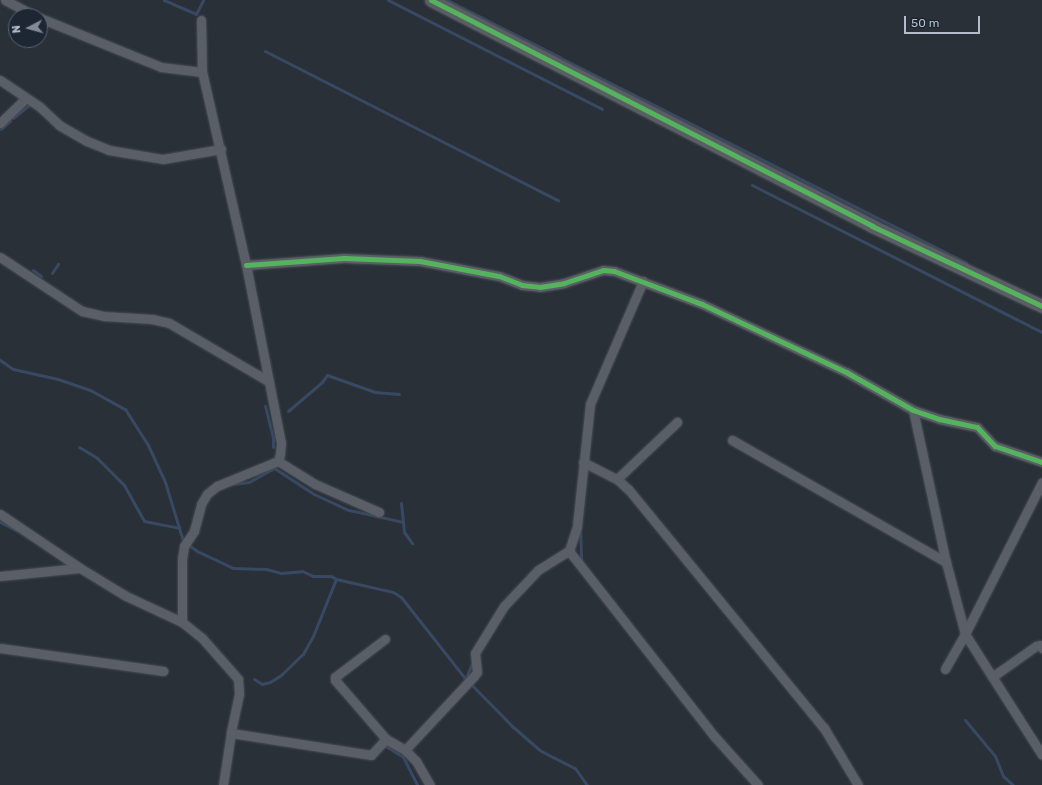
<!DOCTYPE html>
<html>
<head>
<meta charset="utf-8">
<style>
	body { margin:0 }
	#map { position:relative; width:1042px; height:785px; overflow:hidden; background:#2a3038; font-family:Rubik,sans-serif }
	div>[style] { position:absolute }
	.stream>* { height:3px; margin:-1.5px; padding:0 1.5px; transform-origin:1.5px; border-radius:1.5px; background:#384963 }
	.roads { filter:drop-shadow(0 0 1px #484c53) drop-shadow(0 0 1px #484c53) }
	.street>* { height:9px; margin:-4.5px; padding:0 4.5px; transform-origin:4.5px; border-radius:4.5px; background:#5a5e66 }
	.secondary>* { height:13px; margin:-6.5px; padding:0 6.5px; transform-origin:6.5px; border-radius:6.5px; background:#595d64 }
	.cycleway>* { height:5px; margin:-2.5px; padding:0 2.5px; transform-origin:2.5px; border-radius:2.5px; background:#56b35d }
	span { translate:-50% -50%; white-space:nowrap; text-align:center; line-height:1.15; -webkit-text-stroke:3px #1d2633; paint-order:stroke }
	.north { position:absolute; left:8px; top:8px; width:40px; height:40px; box-sizing:border-box; background:#1d2633; border:1px solid #59626f; border-radius:50%; rotate:264deg; font-size:11px; font-weight:700; line-height:16px; text-align:center; color:#b4bcc9 }
	.north::after { content:''; display:block; margin:auto; width:14px; height:18px; background:#848b96; clip-path:polygon(50% 0,100% 100%,50% 72%,0 100%) }
	.scale { position:absolute; left:904px; top:16px; width:76px; height:18px; box-sizing:border-box; border:2px solid #b4bcc9; border-top:0; padding-left:5px; font-size:12px; line-height:14px; white-space:nowrap; color:#b4bcc9; -webkit-text-stroke:3px #1d2633; paint-order:stroke }
</style>
</head>
<body>
<div id="map">
	<div class="stream">
		<i style="left:164px;top:0;width:8px;rotate:23deg"></i>
		<i style="left:388px;top:0;width:240px;rotate:27deg"></i>
		<i style="left:447px;top:0;width:127px;rotate:26.8deg"></i>
		<i style="left:173px;top:4px;width:25px;rotate:23deg"></i>
		<i style="left:196px;top:14px;width:16px;rotate:-63deg"></i>
		<i style="left:265px;top:51px;width:329px;rotate:27deg"></i>
		<i style="left:561px;top:58px;width:454px;rotate:26.8deg"></i>
		<i style="left:13px;top:118px;width:21px;rotate:-39deg"></i>
		<i style="left:1px;top:129px;width:12px;rotate:-42deg"></i>
		<i style="left:752px;top:185px;width:325px;rotate:26.9deg"></i>
		<i style="left:33px;top:270px;width:10px;rotate:37deg"></i>
		<i style="left:52px;top:273px;width:11px;rotate:-56deg"></i>
		<i style="left:0;top:360px;width:16px;rotate:35deg"></i>
		<i style="left:13px;top:369px;width:46px;rotate:12.5deg"></i>
		<i style="left:58px;top:379px;width:36px;rotate:19deg"></i>
		<i style="left:92px;top:391px;width:38px;rotate:29deg"></i>
		<i style="left:125px;top:409px;width:43px;rotate:57.4deg"></i>
		<i style="left:148px;top:445px;width:41px;rotate:65.3deg"></i>
		<i style="left:165px;top:482px;width:62px;rotate:73deg"></i>
		<i style="left:183px;top:541px;width:19px;rotate:35deg"></i>
		<i style="left:199px;top:552px;width:38px;rotate:25deg"></i>
		<i style="left:234px;top:568px;width:32px;rotate:2deg"></i>
		<i style="left:266px;top:569px;width:16px;rotate:15deg"></i>
		<i style="left:281px;top:573px;width:21px;rotate:-5deg"></i>
		<i style="left:302px;top:571px;width:12px;rotate:24deg"></i>
		<i style="left:313px;top:576px;width:18px"></i>
		<i style="left:331px;top:576px;width:6px;rotate:31deg"></i>
		<i style="left:336px;top:579px;width:58px;rotate:12.8deg"></i>
		<i style="left:393px;top:592px;width:9px;rotate:32deg"></i>
		<i style="left:401px;top:597px;width:102px;rotate:51.8deg"></i>
		<i style="left:464px;top:677px;width:69px;rotate:45.6deg"></i>
		<i style="left:512px;top:726px;width:38px;rotate:41deg"></i>
		<i style="left:541px;top:751px;width:38px;rotate:27deg"></i>
		<i style="left:575px;top:768px;width:21px;rotate:55deg"></i>
		<i style="left:265px;top:406px;width:32px;rotate:76deg"></i>
		<i style="left:273px;top:437px;width:10px;rotate:90deg"></i>
		<i style="left:288px;top:411px;width:45px;rotate:-40.5deg"></i>
		<i style="left:322px;top:382px;width:9px;rotate:-54deg"></i>
		<i style="left:327px;top:375px;width:51px;rotate:19.5deg"></i>
		<i style="left:375px;top:392px;width:24px;rotate:5deg"></i>
		<i style="left:79px;top:447px;width:21px;rotate:31deg"></i>
		<i style="left:97px;top:458px;width:38px;rotate:45deg"></i>
		<i style="left:124px;top:485px;width:41px;rotate:60.9deg"></i>
		<i style="left:144px;top:521px;width:36px;rotate:11deg"></i>
		<i style="left:234px;top:484px;width:15px;rotate:-8deg"></i>
		<i style="left:249px;top:482px;width:29px;rotate:-29deg"></i>
		<i style="left:274px;top:468px;width:48px;rotate:33deg"></i>
		<i style="left:314px;top:494px;width:38px;rotate:25deg"></i>
		<i style="left:349px;top:510px;width:55px;rotate:12.5deg"></i>
		<i style="left:401px;top:503px;width:29px;rotate:84deg"></i>
		<i style="left:404px;top:532px;width:14px;rotate:54deg"></i>
		<i style="left:0;top:522px;width:18px;rotate:27deg"></i>
		<i style="left:580px;top:527px;width:34px;rotate:88deg"></i>
		<i style="left:467px;top:675px;width:15px;rotate:-67deg"></i>
		<i style="left:254px;top:679px;width:9px;rotate:32deg"></i>
		<i style="left:262px;top:684px;width:8px;rotate:-14deg"></i>
		<i style="left:270px;top:682px;width:13px;rotate:-32deg"></i>
		<i style="left:281px;top:675px;width:30px;rotate:-44deg"></i>
		<i style="left:303px;top:654px;width:21px;rotate:-61deg"></i>
		<i style="left:313px;top:636px;width:61px;rotate:-68deg"></i>
		<i style="left:965px;top:720px;width:47px;rotate:50.2deg"></i>
		<i style="left:995px;top:756px;width:22px;rotate:68deg"></i>
		<i style="left:1003px;top:776px;width:13px;rotate:42deg"></i>
		<i style="left:384px;top:745px;width:22px;rotate:32deg"></i>
		<i style="left:403px;top:757px;width:31px;rotate:63deg"></i>
	</div>
	<div class="roads">
		<div class="street">
			<i style="left:5px;top:0;width:34px;rotate:28deg"></i>
			<i style="left:40px;top:18px;width:131px;rotate:22deg"></i>
			<i style="left:161px;top:67px;width:41px;rotate:7deg"></i>
			<i style="left:0;top:80px;width:48px;rotate:34deg"></i>
			<i style="left:40px;top:107px;width:26px;rotate:43deg"></i>
			<i style="left:59px;top:125px;width:32px;rotate:30deg"></i>
			<i style="left:87px;top:141px;width:24px;rotate:22deg"></i>
			<i style="left:109px;top:150px;width:55px;rotate:9.5deg"></i>
			<i style="left:163px;top:159px;width:59px;rotate:-9.8deg"></i>
			<i style="left:0;top:123px;width:36px;rotate:-44deg"></i>
			<i style="left:0;top:257px;width:98px;rotate:33.4deg"></i>
			<i style="left:82px;top:311px;width:23px;rotate:13deg"></i>
			<i style="left:104px;top:316px;width:48px;rotate:3.6deg"></i>
			<i style="left:152px;top:319px;width:17px;rotate:13deg"></i>
			<i style="left:169px;top:323px;width:115px;rotate:30.4deg"></i>
			<i style="left:246px;top:265px;width:98px;rotate:-4.1deg"></i>
			<i style="left:344px;top:258px;width:76px;rotate:2.3deg"></i>
			<i style="left:420px;top:261px;width:80px;rotate:10.8deg"></i>
			<i style="left:499px;top:276px;width:25px;rotate:21deg"></i>
			<i style="left:522px;top:285px;width:18px;rotate:6deg"></i>
			<i style="left:540px;top:287px;width:24px;rotate:-9deg"></i>
			<i style="left:564px;top:283px;width:41px;rotate:-18.4deg"></i>
			<i style="left:603px;top:270px;width:11px;rotate:5deg"></i>
			<i style="left:614px;top:271px;width:94px;rotate:20.6deg"></i>
			<i style="left:702px;top:304px;width:159px;rotate:25.3deg"></i>
			<i style="left:846px;top:372px;width:77px;rotate:29.6deg"></i>
			<i style="left:913px;top:410px;width:28px;rotate:19deg"></i>
			<i style="left:939px;top:419px;width:39px;rotate:12deg"></i>
			<i style="left:977px;top:427px;width:26px;rotate:47deg"></i>
			<i style="left:995px;top:446px;width:50px;rotate:18.8deg"></i>
			<i style="left:913px;top:410px;width:156px;rotate:77.8deg"></i>
			<i style="left:946px;top:562px;width:74px;rotate:75.2deg"></i>
			<i style="left:965px;top:634px;width:143px;rotate:57.5deg"></i>
			<i style="left:732px;top:440px;width:246px;rotate:29.7deg"></i>
			<i style="left:278px;top:461px;width:44px;rotate:31.9deg"></i>
			<i style="left:315px;top:484px;width:70px;rotate:23.6deg"></i>
			<i style="left:583px;top:462px;width:38px;rotate:27deg"></i>
			<i style="left:617px;top:479px;width:16px;rotate:43deg"></i>
			<i style="left:629px;top:490px;width:308px;rotate:50.7deg"></i>
			<i style="left:824px;top:728px;width:66px;rotate:59.2deg"></i>
			<i style="left:617px;top:479px;width:83px;rotate:-43.5deg"></i>
			<i style="left:0;top:514px;width:97px;rotate:34deg"></i>
			<i style="left:569px;top:551px;width:26px;rotate:-72deg"></i>
			<i style="left:577px;top:526px;width:123px;rotate:-83.9deg"></i>
			<i style="left:590px;top:404px;width:134px;rotate:-66.7deg"></i>
			<i style="left:0;top:576px;width:80px;rotate:-5.7deg"></i>
			<i style="left:80px;top:568px;width:54px;rotate:31.3deg"></i>
			<i style="left:126px;top:596px;width:62px;rotate:24.9deg"></i>
			<i style="left:182px;top:622px;width:26px;rotate:39deg"></i>
			<i style="left:202px;top:638px;width:55px;rotate:48.7deg"></i>
			<i style="left:238px;top:679px;width:15px;rotate:86deg"></i>
			<i style="left:239px;top:694px;width:40px;rotate:102deg"></i>
			<i style="left:231px;top:733px;width:142px;rotate:8.9deg"></i>
			<i style="left:371px;top:755px;width:22px;rotate:-47deg"></i>
			<i style="left:182px;top:622px;width:63px;rotate:-90deg"></i>
			<i style="left:182px;top:559px;width:13px;rotate:-81deg"></i>
			<i style="left:184px;top:546px;width:18px;rotate:-56deg"></i>
			<i style="left:194px;top:531px;width:28px;rotate:-75deg"></i>
			<i style="left:201px;top:504px;width:12px;rotate:-59deg"></i>
			<i style="left:207px;top:494px;width:13px;rotate:-39deg"></i>
			<i style="left:217px;top:486px;width:66px;rotate:-22.3deg"></i>
			<i style="left:278px;top:461px;width:7px;rotate:-74deg"></i>
			<i style="left:280px;top:454px;width:11px;rotate:-85deg"></i>
			<i style="left:281px;top:443px;width:181px;rotate:-101.1deg"></i>
			<i style="left:246px;top:265px;width:198px;rotate:-102.8deg"></i>
			<i style="left:202px;top:72px;width:52px;rotate:-91.1deg"></i>
			<i style="left:385px;top:639px;width:63px;rotate:142.8deg"></i>
			<i style="left:335px;top:677px;width:3px;rotate:90deg"></i>
			<i style="left:335px;top:680px;width:78px;rotate:49.2deg"></i>
			<i style="left:386px;top:739px;width:22px;rotate:30deg"></i>
			<i style="left:405px;top:750px;width:16px;rotate:45deg"></i>
			<i style="left:416px;top:761px;width:28px;rotate:60deg"></i>
			<i style="left:0;top:648px;width:165px;rotate:8deg"></i>
			<i style="left:945px;top:669px;width:40px;rotate:-60.3deg"></i>
			<i style="left:965px;top:634px;width:170px;rotate:-63.1deg"></i>
			<i style="left:992px;top:677px;width:54px;rotate:-35.2deg"></i>
			<i style="left:1036px;top:646px;width:4px;rotate:-14deg"></i>
			<i style="left:1040px;top:645px;width:4px;rotate:56deg"></i>
			<i style="left:405px;top:750px;width:101px;rotate:-47deg"></i>
			<i style="left:474px;top:676px;width:5px;rotate:-53deg"></i>
			<i style="left:477px;top:672px;width:19px;rotate:-96deg"></i>
			<i style="left:475px;top:653px;width:55px;rotate:-58.3deg"></i>
			<i style="left:504px;top:606px;width:50px;rotate:-46.6deg"></i>
			<i style="left:538px;top:570px;width:36px;rotate:-32deg"></i>
			<i style="left:569px;top:551px;width:236px;rotate:51.9deg"></i>
			<i style="left:715px;top:737px;width:64px;rotate:48.1deg"></i>
			<i style="left:223px;top:785px;width:53px;rotate:-81.3deg"></i>
		</div>
		<div class="secondary">
			<i style="left:431px;top:0;width:496px;rotate:27.1deg"></i>
			<i style="left:872px;top:226px;width:188px;rotate:25.2deg"></i>
		</div>
	</div>
	<div class="cycleway">
		<i style="left:431px;top:0;width:496px;rotate:27.1deg"></i>
		<i style="left:872px;top:226px;width:188px;rotate:25.2deg"></i>
		<i style="left:246px;top:265px;width:98px;rotate:-4.1deg"></i>
		<i style="left:344px;top:258px;width:76px;rotate:2.3deg"></i>
		<i style="left:420px;top:261px;width:80px;rotate:10.8deg"></i>
		<i style="left:499px;top:276px;width:25px;rotate:21deg"></i>
		<i style="left:522px;top:285px;width:18px;rotate:6deg"></i>
		<i style="left:540px;top:287px;width:24px;rotate:-9deg"></i>
		<i style="left:564px;top:283px;width:41px;rotate:-18.4deg"></i>
		<i style="left:603px;top:270px;width:11px;rotate:5deg"></i>
		<i style="left:614px;top:271px;width:94px;rotate:20.6deg"></i>
		<i style="left:702px;top:304px;width:159px;rotate:25.3deg"></i>
		<i style="left:846px;top:372px;width:77px;rotate:29.6deg"></i>
		<i style="left:913px;top:410px;width:28px;rotate:19deg"></i>
		<i style="left:939px;top:419px;width:39px;rotate:12deg"></i>
		<i style="left:977px;top:427px;width:26px;rotate:47deg"></i>
		<i style="left:995px;top:446px;width:50px;rotate:18.8deg"></i>
	</div>
	<div class="north">N</div>
	<div class="scale">50 m</div>
</div>
</body>
</html>
